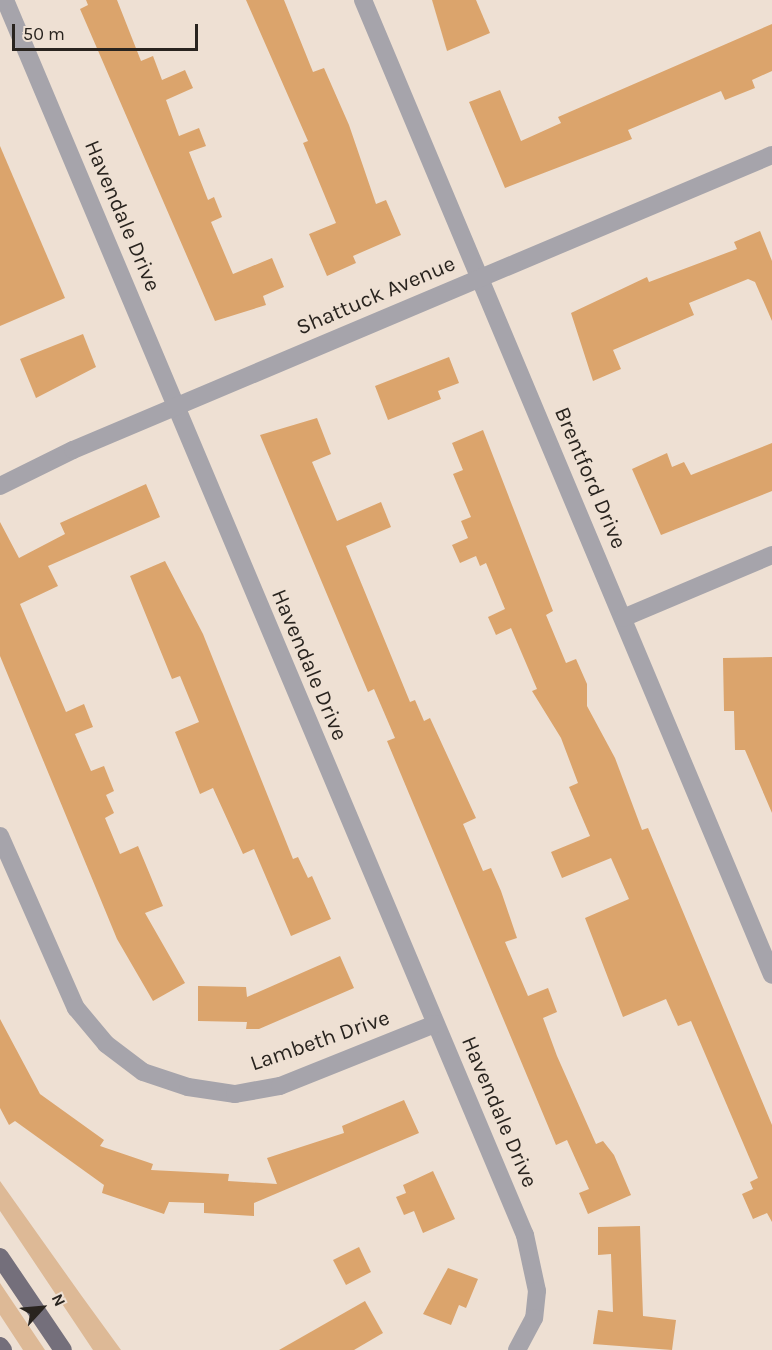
<!DOCTYPE html>
<html>
<head>
<meta charset="utf-8">
<style>
	body { margin:0 }
	#map { position:relative; width:772px; height:1350px; overflow:hidden; background:#eee0d3; font-family:Karla,sans-serif }
	div>[style] { position:absolute }
	.green>* { inset:0; background:#ddb996 }
	.building>* { inset:0; background:#dba46c }
	.minor>* { height:18px; margin:-9px; padding:0 9px; transform-origin:9px; border-radius:9px; background:#a6a4ab }
	.major>* { height:18px; margin:-9px; padding:0 9px; transform-origin:9px; border-radius:9px; background:#746f7b }
	span { translate:-50% -50%; white-space:nowrap; text-align:center; line-height:1.15; -webkit-text-stroke:5px #eee0d3; paint-order:stroke }
	.street-label { font-size:22px; color:#29241f }
	.north { position:absolute; left:12px; top:1278px; width:60px; height:60px; -webkit-text-stroke:4px #eee0d3; paint-order:stroke; rotate:64deg; font-size:16px; font-weight:700; line-height:24px; text-align:center; color:#29241f }
	.north::after { content:''; display:block; margin:auto; width:21px; height:27px; background:#29241f; clip-path:polygon(50% 0,100% 100%,50% 72%,0 100%) }
	.scale { position:absolute; left:12px; top:24px; width:186px; height:27px; box-sizing:border-box; border:3px solid #29241f; border-top:0; padding-left:8px; font-size:18px; line-height:21px; white-space:nowrap; color:#29241f; -webkit-text-stroke:4px #eee0d3; paint-order:stroke }
</style>
</head>
<body>
<div id="map">
	<div class="green">
		<i style="clip-path:polygon(0 1181px,81px 1295px,121px 1350px,93px 1350px,0 1211px)"></i>
		<i style="clip-path:polygon(0 1283px,6px 1292px,45px 1350px,23px 1350px,0 1315px)"></i>
	</div>
	<div class="building">
		<i style="clip-path:polygon(86px 0,117px 0,141px 61px,153px 56px,162px 80px,185px 70px,193px 88px,166px 100px,179px 136px,199px 128px,206px 146px,189px 152px,208px 200px,214px 197px,222px 217px,211px 222px,233px 274px,272px 258px,284px 287px,263px 296px,266px 305px,215px 321px,80px 9px,88px 5px)"></i>
		<i style="clip-path:polygon(246px 0,284px 0,313px 72px,324px 68px,349px 125px,376px 204px,386px 200px,401px 235px,353px 256px,356px 263px,327px 276px,309px 234px,336px 223px,303px 143px,308px 141px)"></i>
		<i style="clip-path:polygon(432px 0,476px 0,490px 33px,447px 51px)"></i>
		<i style="clip-path:polygon(772px 24px,772px 71px,752px 80px,755px 88px,725px 100px,721px 91px,628px 130px,632px 139px,505px 188px,469px 102px,500px 90px,521px 141px,561px 123px,558px 117px)"></i>
		<i style="clip-path:polygon(0 146px,65px 298px,0 326px)"></i>
		<i style="clip-path:polygon(760px 231px,772px 261px,772px 321px,755px 282px,748px 279px,689px 303px,694px 315px,613px 350px,621px 369px,593px 381px,571px 313px,647px 277px,649px 282px,737px 249px,734px 242px)"></i>
		<i style="clip-path:polygon(83px 334px,96px 367px,36px 398px,20px 359px)"></i>
		<i style="clip-path:polygon(449px 357px,459px 383px,438px 391px,441px 399px,388px 420px,375px 386px)"></i>
		<i style="clip-path:polygon(317px 418px,331px 454px,312px 462px,337px 521px,381px 502px,391px 527px,346px 546px,410px 702px,415px 700px,424px 721px,430px 718px,476px 818px,463px 824px,483px 871px,491px 868px,501px 891px,517px 938px,505px 942px,528px 996px,548px 988px,557px 1012px,543px 1018px,557px 1056px,596px 1144px,603px 1141px,614px 1155px,631px 1195px,588px 1214px,579px 1193px,589px 1189px,567px 1140px,556px 1145px,387px 741px,395px 738px,374px 689px,368px 692px,260px 435px)"></i>
		<i style="clip-path:polygon(483px 430px,553px 611px,546px 615px,566px 663px,576px 659px,587px 684px,587px 706px,615px 758px,642px 830px,648px 828px,772px 1125px,772px 1222px,767px 1213px,753px 1219px,742px 1194px,753px 1189px,750px 1182px,758px 1178px,691px 1021px,678px 1026px,666px 999px,623px 1017px,585px 918px,629px 899px,611px 858px,562px 878px,551px 852px,590px 836px,569px 787px,578px 783px,561px 738px,532px 691px,537px 689px,511px 628px,496px 635px,488px 617px,505px 609px,486px 563px,480px 566px,476px 556px,460px 563px,452px 545px,468px 538px,461px 521px,471px 517px,453px 474px,463px 470px,452px 443px)"></i>
		<i style="clip-path:polygon(772px 443px,772px 491px,661px 535px,632px 469px,667px 453px,672px 467px,684px 462px,691px 475px)"></i>
		<i style="clip-path:polygon(146px 484px,160px 517px,48px 566px,58px 586px,20px 604px,66px 712px,84px 704px,93px 727px,75px 734px,91px 771px,104px 766px,114px 791px,106px 795px,114px 813px,105px 818px,120px 854px,138px 846px,163px 906px,145px 913px,185px 983px,153px 1001px,117px 939px,0 656px,0 522px,19px 558px,65px 534px,60px 523px)"></i>
		<i style="clip-path:polygon(165px 561px,203px 634px,293px 859px,298px 857px,308px 878px,312px 876px,331px 919px,291px 936px,254px 849px,243px 854px,213px 788px,200px 794px,175px 732px,199px 722px,180px 676px,172px 679px,130px 576px)"></i>
		<i style="clip-path:polygon(772px 657px,772px 813px,745px 750px,735px 750px,734px 711px,724px 711px,723px 658px)"></i>
		<i style="clip-path:polygon(340px 956px,354px 988px,259px 1029px,246px 1029px,247px 1022px,198px 1021px,198px 986px,246px 987px,247px 997px)"></i>
		<i style="clip-path:polygon(0 1019px,40px 1094px,104px 1140px,100px 1146px,153px 1164px,151px 1170px,229px 1174px,228px 1181px,277px 1184px,267px 1158px,344px 1133px,342px 1126px,404px 1100px,419px 1133px,254px 1203px,254px 1216px,204px 1213px,204px 1203px,169px 1202px,164px 1214px,102px 1193px,104px 1185px,15px 1121px,9px 1125px,0 1108px)"></i>
		<i style="clip-path:polygon(433px 1171px,455px 1219px,423px 1233px,414px 1211px,404px 1215px,396px 1197px,406px 1193px,403px 1185px)"></i>
		<i style="clip-path:polygon(640px 1226px,643px 1316px,676px 1320px,672px 1350px,593px 1344px,598px 1310px,613px 1312px,611px 1254px,598px 1255px,598px 1227px)"></i>
		<i style="clip-path:polygon(359px 1247px,371px 1272px,346px 1285px,333px 1260px)"></i>
		<i style="clip-path:polygon(448px 1268px,478px 1279px,466px 1308px,459px 1305px,451px 1325px,423px 1314px)"></i>
		<i style="clip-path:polygon(365px 1301px,383px 1333px,354px 1350px,279px 1350px)"></i>
	</div>
	<div class="minor">
		<i style="left:5px;top:0;width:1340px;rotate:67.17deg"></i>
		<i style="left:525px;top:1235px;width:57px;rotate:77.9deg"></i>
		<i style="left:537px;top:1291px;width:27px;rotate:96deg"></i>
		<i style="left:534px;top:1318px;width:36px;rotate:118deg"></i>
		<i style="left:363px;top:0;width:1057px;rotate:67.24deg"></i>
		<i style="left:0;top:486px;width:81px;rotate:-26.3deg"></i>
		<i style="left:73px;top:450px;width:759px;rotate:-22.88deg"></i>
		<i style="left:623px;top:618px;width:162px;rotate:-22.9deg"></i>
		<i style="left:0;top:836px;width:188px;rotate:66.2deg"></i>
		<i style="left:76px;top:1008px;width:47px;rotate:50.2deg"></i>
		<i style="left:106px;top:1044px;width:46px;rotate:37.1deg"></i>
		<i style="left:143px;top:1072px;width:47px;rotate:18.4deg"></i>
		<i style="left:188px;top:1087px;width:48px;rotate:8.5deg"></i>
		<i style="left:235px;top:1094px;width:46px;rotate:-10.1deg"></i>
		<i style="left:280px;top:1086px;width:167px;rotate:-21.8deg"></i>
	</div>
	<div class="major">
		<i style="left:0;top:1257px;width:112px;rotate:55.9deg"></i>
		<i style="left:0;top:1346px;width:5px;rotate:53deg"></i>
	</div>
	<div class="street-label">
		<span style="left:122px;top:216px;rotate:67deg">Havendale Drive</span>
		<span style="left:376px;top:296px;rotate:-23deg">Shattuck Avenue</span>
		<span style="left:590px;top:478px;rotate:67deg">Brentford Drive</span>
		<span style="left:309px;top:665px;rotate:67deg">Havendale Drive</span>
		<span style="left:320px;top:1041px;rotate:-19deg">Lambeth Drive</span>
		<span style="left:499px;top:1112px;rotate:67deg">Havendale Drive</span>
	</div>
	<div class="north">N</div>
	<div class="scale">50 m</div>
</div>
</body>
</html>
